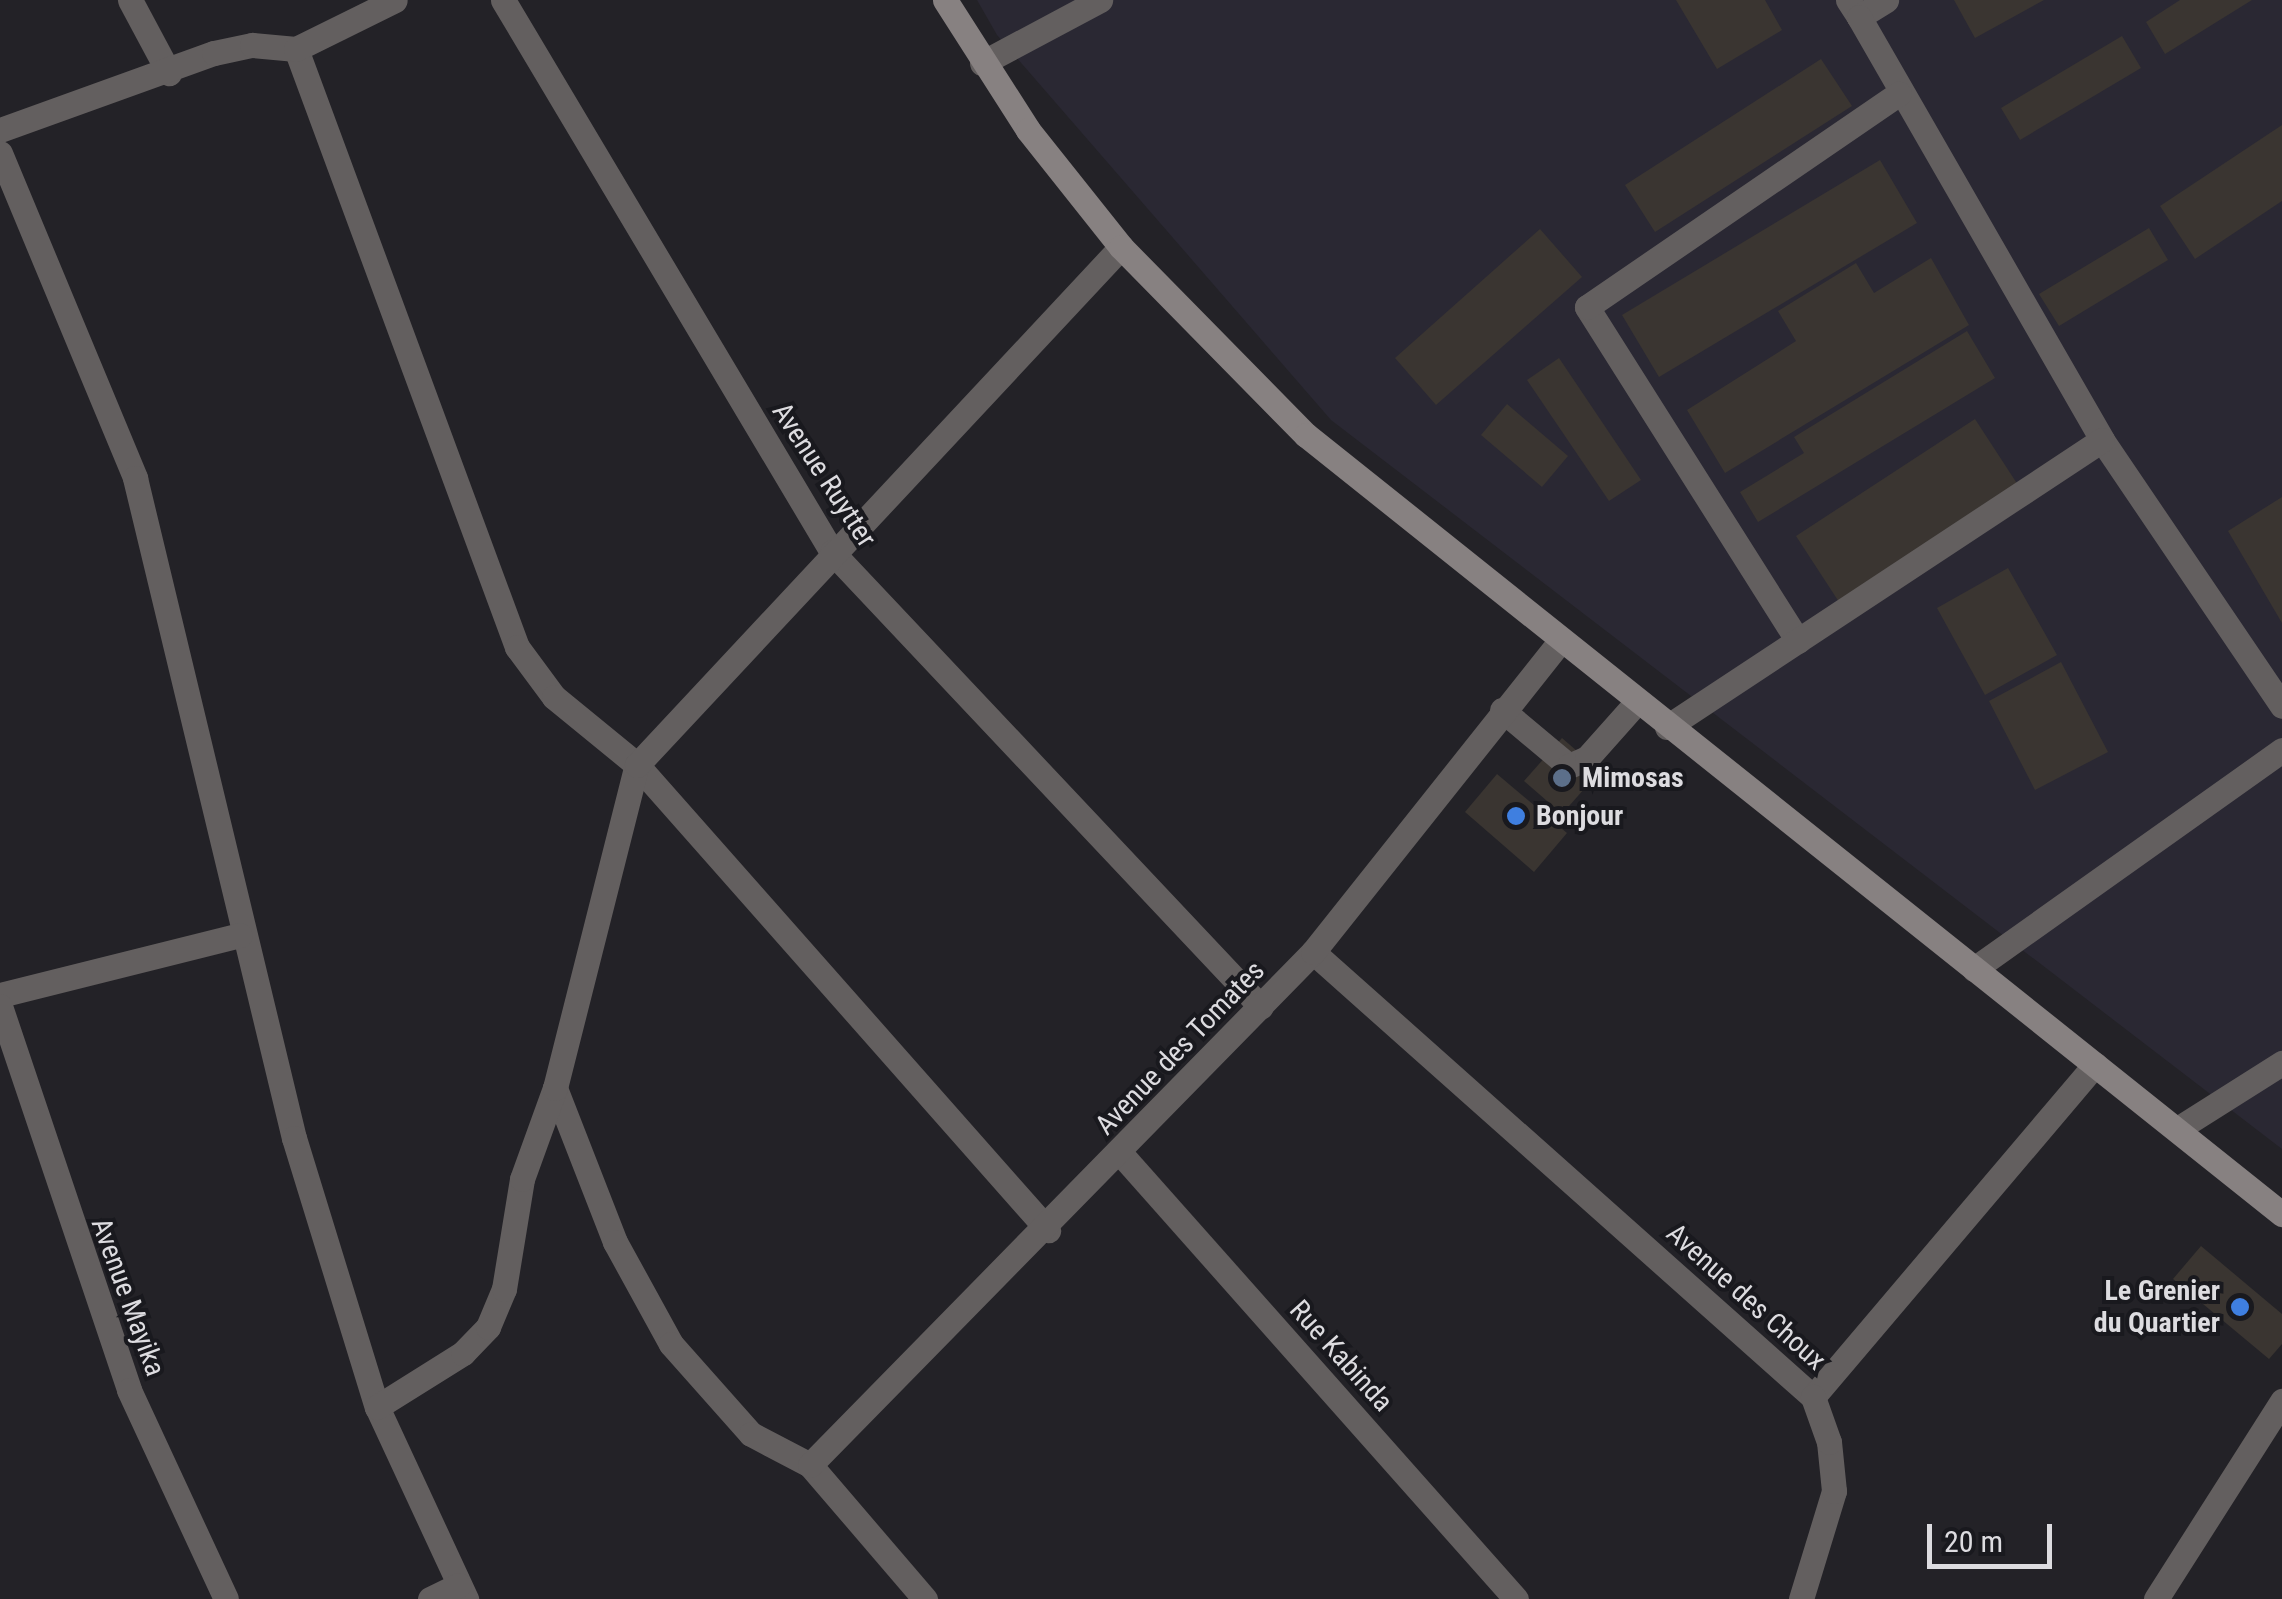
<!DOCTYPE html>
<html>
<head>
<meta charset="utf-8">
<style>
	body { margin:0 }
	#map { position:relative; width:2282px; height:1599px; overflow:hidden; background:#232227; font-family:"Roboto Condensed",sans-serif }
	div>[style] { position:absolute }
	.built>* { inset:0; background:#2a2833 }
	.building>* { inset:0; background:#3a3531 }
	.service>* { height:25px; margin:-12.5px; padding:0 12.5px; transform-origin:12.5px; border-radius:12.5px; background:#635f5f }
	.minor>* { height:25px; margin:-12.5px; padding:0 12.5px; transform-origin:12.5px; border-radius:12.5px; background:#635f5f }
	.secondary>* { height:25px; margin:-12.5px; padding:0 12.5px; transform-origin:12.5px; border-radius:12.5px; background:#878181 }
	.dots>* { width:28px; height:28px; translate:-50% -50%; box-sizing:border-box; border:5px solid #19191e; border-radius:50% }
	span { translate:-50% -50%; white-space:nowrap; text-align:center; line-height:1.15; -webkit-text-stroke:8px #19191e; paint-order:stroke }
	.street-label { font-size:28px; color:#dddce0 }
	.poi-label { font-size:28px; color:#dddce0; font-weight:700 }
	.left { translate:0 -50%; text-align:left }
	.right { translate:-100% -50%; text-align:right }
	.scale { position:absolute; left:1927px; top:1524px; width:125px; height:45px; box-sizing:border-box; border:5px solid #dddce0; border-top:0; padding-left:12px; font-size:30px; line-height:35px; white-space:nowrap; color:#dddce0; -webkit-text-stroke:8px #19191e; paint-order:stroke }
</style>
</head>
<body>
<div id="map">
	<div class="built">
		<i style="clip-path:polygon(977px 0,2282px 0,2282px 1149px,1331px 420px,997px 35px)"></i>
	</div>
	<div class="building">
		<i style="clip-path:polygon(1676px 0,1765px 0,1782px 30px,1717px 69px)"></i>
		<i style="clip-path:polygon(1954px 0,2044px 0,1975px 38px)"></i>
		<i style="clip-path:polygon(2180px 0,2252px 0,2165px 54px,2146px 22px)"></i>
		<i style="clip-path:polygon(2122px 36px,2141px 68px,2020px 140px,2001px 108px)"></i>
		<i style="clip-path:polygon(1821px 59px,1852px 106px,1655px 232px,1625px 185px)"></i>
		<i style="clip-path:polygon(2282px 125px,2282px 201px,2195px 259px,2160px 206px)"></i>
		<i style="clip-path:polygon(1880px 160px,1917px 223px,1659px 377px,1622px 315px)"></i>
		<i style="clip-path:polygon(2149px 228px,2168px 260px,2059px 326px,2039px 294px)"></i>
		<i style="clip-path:polygon(1540px 229px,1582px 277px,1436px 405px,1395px 358px)"></i>
		<i style="clip-path:polygon(1931px 258px,1969px 325px,1725px 473px,1687px 410px,1796px 341px,1778px 311px,1856px 263px,1874px 293px)"></i>
		<i style="clip-path:polygon(1967px 331px,1995px 378px,1758px 522px,1740px 492px,1804px 453px,1794px 437px)"></i>
		<i style="clip-path:polygon(1559px 358px,1641px 480px,1609px 501px,1527px 380px)"></i>
		<i style="clip-path:polygon(1507px 404px,1568px 456px,1542px 487px,1481px 435px)"></i>
		<i style="clip-path:polygon(1975px 419px,2018px 485px,1839px 602px,1796px 536px)"></i>
		<i style="clip-path:polygon(2282px 497px,2282px 623px,2228px 531px)"></i>
		<i style="clip-path:polygon(2008px 568px,2057px 655px,1985px 695px,1937px 608px)"></i>
		<i style="clip-path:polygon(2061px 662px,2108px 752px,2035px 790px,1989px 701px)"></i>
		<i style="clip-path:polygon(1562px 738px,1600px 771px,1562px 814px,1524px 781px)"></i>
		<i style="clip-path:polygon(1497px 774px,1567px 833px,1534px 872px,1465px 812px)"></i>
		<i style="clip-path:polygon(2201px 1246px,2282px 1314px,2282px 1344px,2269px 1359px,2173px 1279px)"></i>
	</div>
	<div class="service">
		<i style="left:1848px;top:0;width:20px;rotate:57deg"></i>
		<i style="left:1859px;top:17px;width:32px;rotate:-32deg"></i>
		<i style="left:1859px;top:17px;width:488px;rotate:60.1deg"></i>
		<i style="left:2102px;top:440px;width:321px;rotate:55.9deg"></i>
		<i style="left:982px;top:63px;width:134px;rotate:-28.1deg"></i>
		<i style="left:1798px;top:641px;width:395px;rotate:-122.3deg"></i>
		<i style="left:1587px;top:307px;width:378px;rotate:-34.4deg"></i>
		<i style="left:1502px;top:710px;width:87px;rotate:39.9deg"></i>
		<i style="left:1569px;top:766px;width:20px;rotate:-24deg"></i>
		<i style="left:1587px;top:758px;width:74px;rotate:-48.3deg"></i>
		<i style="left:1667px;top:727px;width:521px;rotate:-33.42deg"></i>
		<i style="left:1974px;top:969px;width:378px;rotate:-35.4deg"></i>
		<i style="left:2179px;top:1128px;width:122px;rotate:-32.3deg"></i>
	</div>
	<div class="minor">
		<i style="left:130px;top:0;width:83px;rotate:61.9deg"></i>
		<i style="left:503px;top:0;width:643px;rotate:59.2deg"></i>
		<i style="left:832px;top:552px;width:625px;rotate:46.68deg"></i>
		<i style="left:296px;top:49px;width:638px;rotate:69.72deg"></i>
		<i style="left:517px;top:647px;width:62px;rotate:53.5deg"></i>
		<i style="left:554px;top:697px;width:107px;rotate:39.3deg"></i>
		<i style="left:637px;top:765px;width:621px;rotate:48.53deg"></i>
		<i style="left:0;top:130px;width:227px;rotate:-19.8deg"></i>
		<i style="left:214px;top:53px;width:39px;rotate:-12deg"></i>
		<i style="left:252px;top:45px;width:44px;rotate:5.2deg"></i>
		<i style="left:296px;top:49px;width:110px;rotate:-26.3deg"></i>
		<i style="left:0;top:153px;width:352px;rotate:67.4deg"></i>
		<i style="left:135px;top:478px;width:679px;rotate:76.46deg"></i>
		<i style="left:294px;top:1138px;width:282px;rotate:72.9deg"></i>
		<i style="left:377px;top:1407px;width:212px;rotate:65.1deg"></i>
		<i style="left:1313px;top:952px;width:669px;rotate:41.67deg"></i>
		<i style="left:1813px;top:1397px;width:436px;rotate:-49.7deg"></i>
		<i style="left:0;top:995px;width:247px;rotate:-14deg"></i>
		<i style="left:0;top:1006px;width:405px;rotate:71.4deg"></i>
		<i style="left:129px;top:1390px;width:230px;rotate:65.1deg"></i>
		<i style="left:555px;top:1088px;width:165px;rotate:68.7deg"></i>
		<i style="left:615px;top:1242px;width:116px;rotate:61.2deg"></i>
		<i style="left:671px;top:1344px;width:120px;rotate:48.4deg"></i>
		<i style="left:751px;top:1434px;width:67px;rotate:27.7deg"></i>
		<i style="left:810px;top:1465px;width:177px;rotate:49.4deg"></i>
		<i style="left:1121px;top:1154px;width:595px;rotate:48.41deg"></i>
		<i style="left:377px;top:1407px;width:102px;rotate:-32.1deg"></i>
		<i style="left:463px;top:1353px;width:36px;rotate:-46deg"></i>
		<i style="left:488px;top:1327px;width:41px;rotate:-67.2deg"></i>
		<i style="left:504px;top:1289px;width:111px;rotate:-80.7deg"></i>
		<i style="left:522px;top:1179px;width:97px;rotate:-70.1deg"></i>
		<i style="left:555px;top:1088px;width:333px;rotate:-75.8deg"></i>
		<i style="left:637px;top:765px;width:709px;rotate:-46.94deg"></i>
		<i style="left:810px;top:1465px;width:718px;rotate:-45.56deg"></i>
		<i style="left:1313px;top:952px;width:396px;rotate:-51.5deg"></i>
		<i style="left:430px;top:1599px;width:32px;rotate:-26deg"></i>
		<i style="left:1801px;top:1599px;width:113px;rotate:-73deg"></i>
		<i style="left:1834px;top:1491px;width:49px;rotate:-95.8deg"></i>
		<i style="left:1829px;top:1442px;width:48px;rotate:-109.6deg"></i>
		<i style="left:2156px;top:1599px;width:235px;rotate:-57.5deg"></i>
	</div>
	<div class="secondary">
		<i style="left:945px;top:0;width:154px;rotate:57.4deg"></i>
		<i style="left:1028px;top:130px;width:149px;rotate:51.5deg"></i>
		<i style="left:1121px;top:247px;width:264px;rotate:45.5deg"></i>
		<i style="left:1306px;top:435px;width:1249px;rotate:38.6deg"></i>
	</div>
	<div class="dots">
		<i style="left:1562px;top:778px;background:#5c6f8a"></i>
		<i style="left:1516px;top:816px;background:#3f7fe0"></i>
		<i style="left:2240px;top:1307px;background:#3f7fe0"></i>
	</div>
	<div class="street-label">
		<span style="left:824px;top:475px;rotate:57deg">Avenue Ruytter</span>
		<span style="left:1180px;top:1048px;rotate:-46deg">Avenue des Tomates</span>
		<span style="left:128px;top:1297px;rotate:70deg">Avenue Mayika</span>
		<span style="left:1746px;top:1297px;rotate:42deg">Avenue des Choux</span>
		<span style="left:1341px;top:1356px;rotate:48deg">Rue Kabinda</span>
	</div>
	<div class="poi-label">
		<span class="left" style="left:1582px;top:778px">Mimosas</span>
		<span class="left" style="left:1536px;top:816px">Bonjour</span>
		<span class="right" style="left:2220px;top:1307px">Le Grenier<br>du Quartier</span>
	</div>
	<div class="scale">20 m</div>
</div>
</body>
</html>
